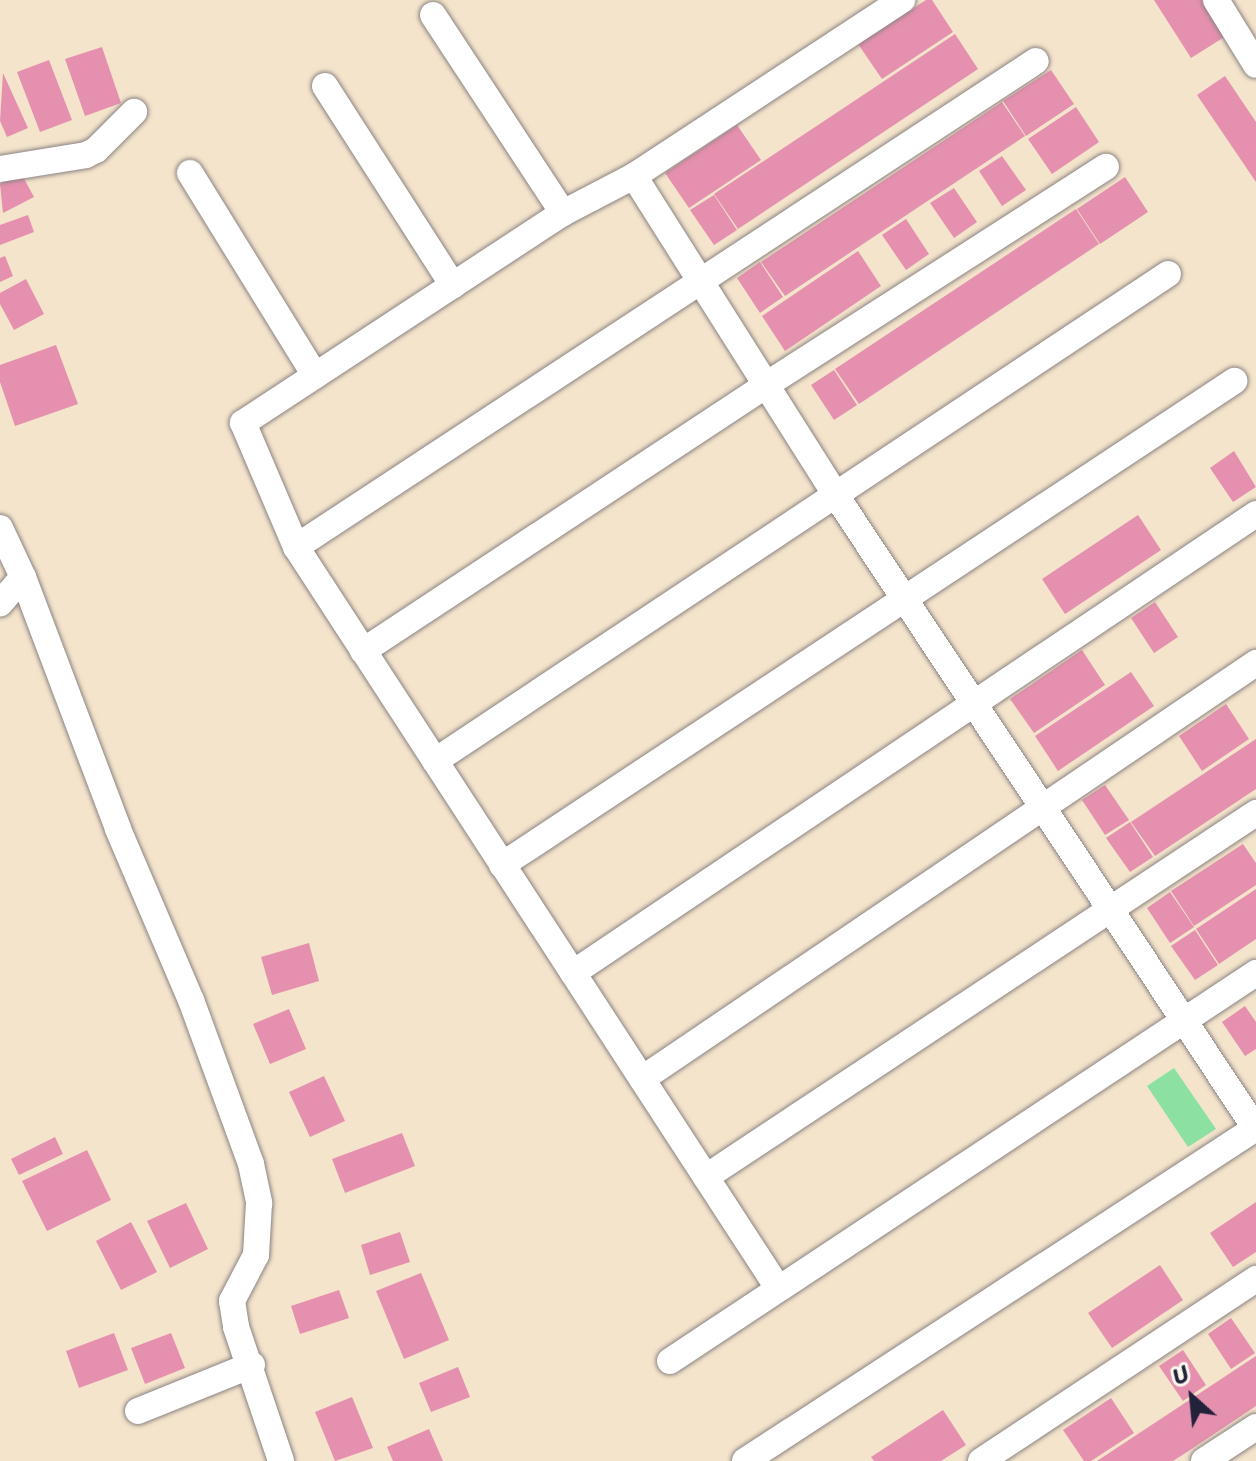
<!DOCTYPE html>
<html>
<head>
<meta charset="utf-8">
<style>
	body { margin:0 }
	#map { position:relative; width:1256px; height:1461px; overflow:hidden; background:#f4e4cb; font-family:Sriracha,sans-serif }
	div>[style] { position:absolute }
	.green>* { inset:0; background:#8be0a2 }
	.building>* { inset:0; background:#e590ae }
	.roads { filter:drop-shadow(0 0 2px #8b8383) drop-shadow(0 0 2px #8b8383) }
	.minor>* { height:26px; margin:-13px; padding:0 13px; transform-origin:13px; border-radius:13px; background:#fff }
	span { translate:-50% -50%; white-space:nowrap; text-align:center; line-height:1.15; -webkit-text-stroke:6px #fbf7ec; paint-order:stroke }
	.north { position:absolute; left:1152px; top:1357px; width:80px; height:80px; -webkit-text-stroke:6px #fbf7ec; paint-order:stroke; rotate:333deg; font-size:22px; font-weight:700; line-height:32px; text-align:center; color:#22223b }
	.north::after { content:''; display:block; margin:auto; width:28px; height:36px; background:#22223b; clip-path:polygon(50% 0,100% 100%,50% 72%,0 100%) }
</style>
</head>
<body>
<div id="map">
	<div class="green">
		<i style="clip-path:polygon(1174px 1068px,1216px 1129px,1188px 1147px,1147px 1086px)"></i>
	</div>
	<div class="building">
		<i style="clip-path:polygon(926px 0,932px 0,953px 32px,882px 79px,858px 44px)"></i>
		<i style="clip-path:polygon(1154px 0,1203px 0,1226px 36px,1191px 58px)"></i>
		<i style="clip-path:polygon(955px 34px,978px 69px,738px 229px,714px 194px)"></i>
		<i style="clip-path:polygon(102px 47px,121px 103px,85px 116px,65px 59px)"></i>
		<i style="clip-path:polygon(49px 60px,72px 120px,40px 132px,17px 72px)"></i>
		<i style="clip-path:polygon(1051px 70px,1074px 104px,1026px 136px,1003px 101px)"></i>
		<i style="clip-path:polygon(3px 73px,28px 128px,7px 137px,0 121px)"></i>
		<i style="clip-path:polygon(1225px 76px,1256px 122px,1256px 182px,1197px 95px)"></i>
		<i style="clip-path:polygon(1002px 102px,1025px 136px,785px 296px,761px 262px)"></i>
		<i style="clip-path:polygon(1076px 107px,1099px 142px,1052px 174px,1028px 139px)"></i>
		<i style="clip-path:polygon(737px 125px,761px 160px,689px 208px,665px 173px)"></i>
		<i style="clip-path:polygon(1002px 156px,1026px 190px,1002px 206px,979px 171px)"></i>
		<i style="clip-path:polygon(21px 173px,34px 197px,3px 213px,0 184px)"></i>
		<i style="clip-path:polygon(1125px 177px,1148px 212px,1100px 244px,1077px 209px)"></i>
		<i style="clip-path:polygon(954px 188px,977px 222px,954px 238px,930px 203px)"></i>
		<i style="clip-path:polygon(714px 195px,737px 230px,714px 245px,690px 210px)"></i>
		<i style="clip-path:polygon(1076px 209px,1099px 244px,859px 404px,835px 369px)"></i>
		<i style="clip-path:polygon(28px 215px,34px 232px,0 245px,0 225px)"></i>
		<i style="clip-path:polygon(906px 219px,929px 254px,906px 270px,882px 235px)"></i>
		<i style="clip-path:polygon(858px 251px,881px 286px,785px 351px,762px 316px)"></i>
		<i style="clip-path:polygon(5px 256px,13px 276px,0 282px,0 258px)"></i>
		<i style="clip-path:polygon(760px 262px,783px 297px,760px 313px,737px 278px)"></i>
		<i style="clip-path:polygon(26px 279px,44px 314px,14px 330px,0 304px,0 293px)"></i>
		<i style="clip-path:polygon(56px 345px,78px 404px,15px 426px,0 382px,0 365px)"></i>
		<i style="clip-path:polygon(834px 370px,857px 405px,834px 420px,811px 385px)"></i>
		<i style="clip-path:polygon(1234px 451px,1256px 487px,1233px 502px,1210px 468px)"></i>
		<i style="clip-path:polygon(1138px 515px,1161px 550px,1065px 614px,1042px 579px)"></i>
		<i style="clip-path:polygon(1155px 602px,1178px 637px,1154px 653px,1131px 618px)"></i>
		<i style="clip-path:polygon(1082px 650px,1105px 685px,1034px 733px,1010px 699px)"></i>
		<i style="clip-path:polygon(1131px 672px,1154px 706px,1058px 771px,1035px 736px)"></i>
		<i style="clip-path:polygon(1226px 704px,1249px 739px,1202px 771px,1179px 736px)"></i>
		<i style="clip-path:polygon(1256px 739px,1256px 789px,1155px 856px,1131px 822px)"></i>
		<i style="clip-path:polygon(1105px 785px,1129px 820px,1105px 835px,1082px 800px)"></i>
		<i style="clip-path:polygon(1130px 822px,1153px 857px,1130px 872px,1106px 838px)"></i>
		<i style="clip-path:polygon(1243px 844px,1256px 863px,1256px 885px,1194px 926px,1171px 891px)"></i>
		<i style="clip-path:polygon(1256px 889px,1256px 939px,1219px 964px,1196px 929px)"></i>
		<i style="clip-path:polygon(1170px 892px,1194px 927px,1170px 943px,1147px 908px)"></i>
		<i style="clip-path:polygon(1195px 930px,1218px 965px,1195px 980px,1171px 946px)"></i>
		<i style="clip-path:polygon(309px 943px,319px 981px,272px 995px,261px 957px)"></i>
		<i style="clip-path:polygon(1245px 1006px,1256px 1022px,1256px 1049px,1245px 1056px,1222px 1022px)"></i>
		<i style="clip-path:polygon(289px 1009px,306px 1049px,270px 1064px,253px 1024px)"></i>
		<i style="clip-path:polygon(324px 1076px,345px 1121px,310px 1137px,289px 1092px)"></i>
		<i style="clip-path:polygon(402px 1133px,415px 1166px,345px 1193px,332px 1159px)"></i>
		<i style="clip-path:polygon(55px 1137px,63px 1154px,19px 1175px,11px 1159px)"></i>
		<i style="clip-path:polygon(87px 1150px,111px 1200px,47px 1231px,22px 1181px)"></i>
		<i style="clip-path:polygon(1256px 1202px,1256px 1252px,1233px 1267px,1210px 1233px)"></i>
		<i style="clip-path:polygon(186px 1203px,208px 1249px,170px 1268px,147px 1221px)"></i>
		<i style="clip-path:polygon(131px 1222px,157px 1272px,121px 1290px,96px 1241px)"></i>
		<i style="clip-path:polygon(400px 1232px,410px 1262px,370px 1275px,361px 1245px)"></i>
		<i style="clip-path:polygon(1160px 1265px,1183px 1300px,1112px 1348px,1088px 1313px)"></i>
		<i style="clip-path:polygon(421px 1273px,449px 1340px,404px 1359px,376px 1291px)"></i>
		<i style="clip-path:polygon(339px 1290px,349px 1318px,300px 1334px,291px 1306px)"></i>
		<i style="clip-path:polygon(1231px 1318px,1255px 1353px,1231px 1369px,1208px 1334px)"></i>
		<i style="clip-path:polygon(114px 1333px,128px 1370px,79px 1388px,66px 1351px)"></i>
		<i style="clip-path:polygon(171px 1333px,185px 1368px,145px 1384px,131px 1348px)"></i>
		<i style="clip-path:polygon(1183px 1350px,1206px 1385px,1183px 1401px,1159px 1366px)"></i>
		<i style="clip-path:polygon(1256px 1356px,1256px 1406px,1184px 1454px,1173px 1461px,1097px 1461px)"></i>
		<i style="clip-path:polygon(458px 1367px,470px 1397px,431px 1412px,419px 1383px)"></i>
		<i style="clip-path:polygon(352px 1397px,373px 1448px,335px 1461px,315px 1412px)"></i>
		<i style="clip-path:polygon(1111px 1398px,1134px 1433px,1091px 1461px,1084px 1461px,1063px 1430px)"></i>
		<i style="clip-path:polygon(943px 1410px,966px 1445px,941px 1461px,874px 1461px,871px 1457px)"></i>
		<i style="clip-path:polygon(429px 1429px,443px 1461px,393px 1461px,387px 1447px)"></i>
	</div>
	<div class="roads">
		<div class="minor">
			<i style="left:1216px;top:0;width:76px;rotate:58.4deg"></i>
			<i style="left:433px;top:15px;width:237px;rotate:56.7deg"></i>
			<i style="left:325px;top:86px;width:237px;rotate:57.3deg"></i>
			<i style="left:0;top:169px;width:87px;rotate:-9.2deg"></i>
			<i style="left:86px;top:155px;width:11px;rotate:-27deg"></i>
			<i style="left:96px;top:150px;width:54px;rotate:-45deg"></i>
			<i style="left:190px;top:173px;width:238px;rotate:58.3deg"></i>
			<i style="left:634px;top:176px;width:376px;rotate:57.7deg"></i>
			<i style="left:835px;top:494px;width:762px;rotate:56.46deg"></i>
			<i style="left:0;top:528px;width:54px;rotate:64.9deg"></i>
			<i style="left:23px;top:577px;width:35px;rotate:131deg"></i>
			<i style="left:296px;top:547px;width:885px;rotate:-33.3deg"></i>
			<i style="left:23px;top:577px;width:269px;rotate:69.3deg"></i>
			<i style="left:118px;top:829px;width:186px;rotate:66.9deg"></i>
			<i style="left:191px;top:1000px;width:175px;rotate:69.9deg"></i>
			<i style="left:251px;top:1164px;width:40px;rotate:78deg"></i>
			<i style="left:259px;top:1203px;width:52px;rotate:93.3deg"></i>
			<i style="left:256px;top:1255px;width:52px;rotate:117.6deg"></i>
			<i style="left:232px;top:1301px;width:26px;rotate:81deg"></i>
			<i style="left:236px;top:1327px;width:141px;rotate:71.4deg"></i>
			<i style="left:363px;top:651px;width:483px;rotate:-33.4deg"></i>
			<i style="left:766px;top:385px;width:404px;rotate:-32.7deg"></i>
			<i style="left:435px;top:761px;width:880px;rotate:-33.6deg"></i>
			<i style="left:502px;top:865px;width:878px;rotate:-33.47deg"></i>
			<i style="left:573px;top:973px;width:823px;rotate:-33.9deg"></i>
			<i style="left:642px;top:1079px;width:742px;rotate:-34.12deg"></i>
			<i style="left:706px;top:1177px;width:660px;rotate:-33.5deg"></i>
			<i style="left:778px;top:1288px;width:884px;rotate:-123.04deg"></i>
			<i style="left:296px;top:547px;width:135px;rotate:-113.1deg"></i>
			<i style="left:243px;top:423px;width:383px;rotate:-33.3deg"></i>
			<i style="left:563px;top:213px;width:80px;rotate:-27.5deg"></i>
			<i style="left:634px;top:176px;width:321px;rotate:-33.3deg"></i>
			<i style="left:670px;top:1361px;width:703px;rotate:-33.51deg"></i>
			<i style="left:138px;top:1411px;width:123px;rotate:-22deg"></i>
			<i style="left:745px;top:1461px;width:610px;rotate:-33.09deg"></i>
			<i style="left:981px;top:1461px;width:330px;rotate:-33.5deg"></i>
			<i style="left:1204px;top:1461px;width:62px;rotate:-33.2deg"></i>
		</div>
	</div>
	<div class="north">U</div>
</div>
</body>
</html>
